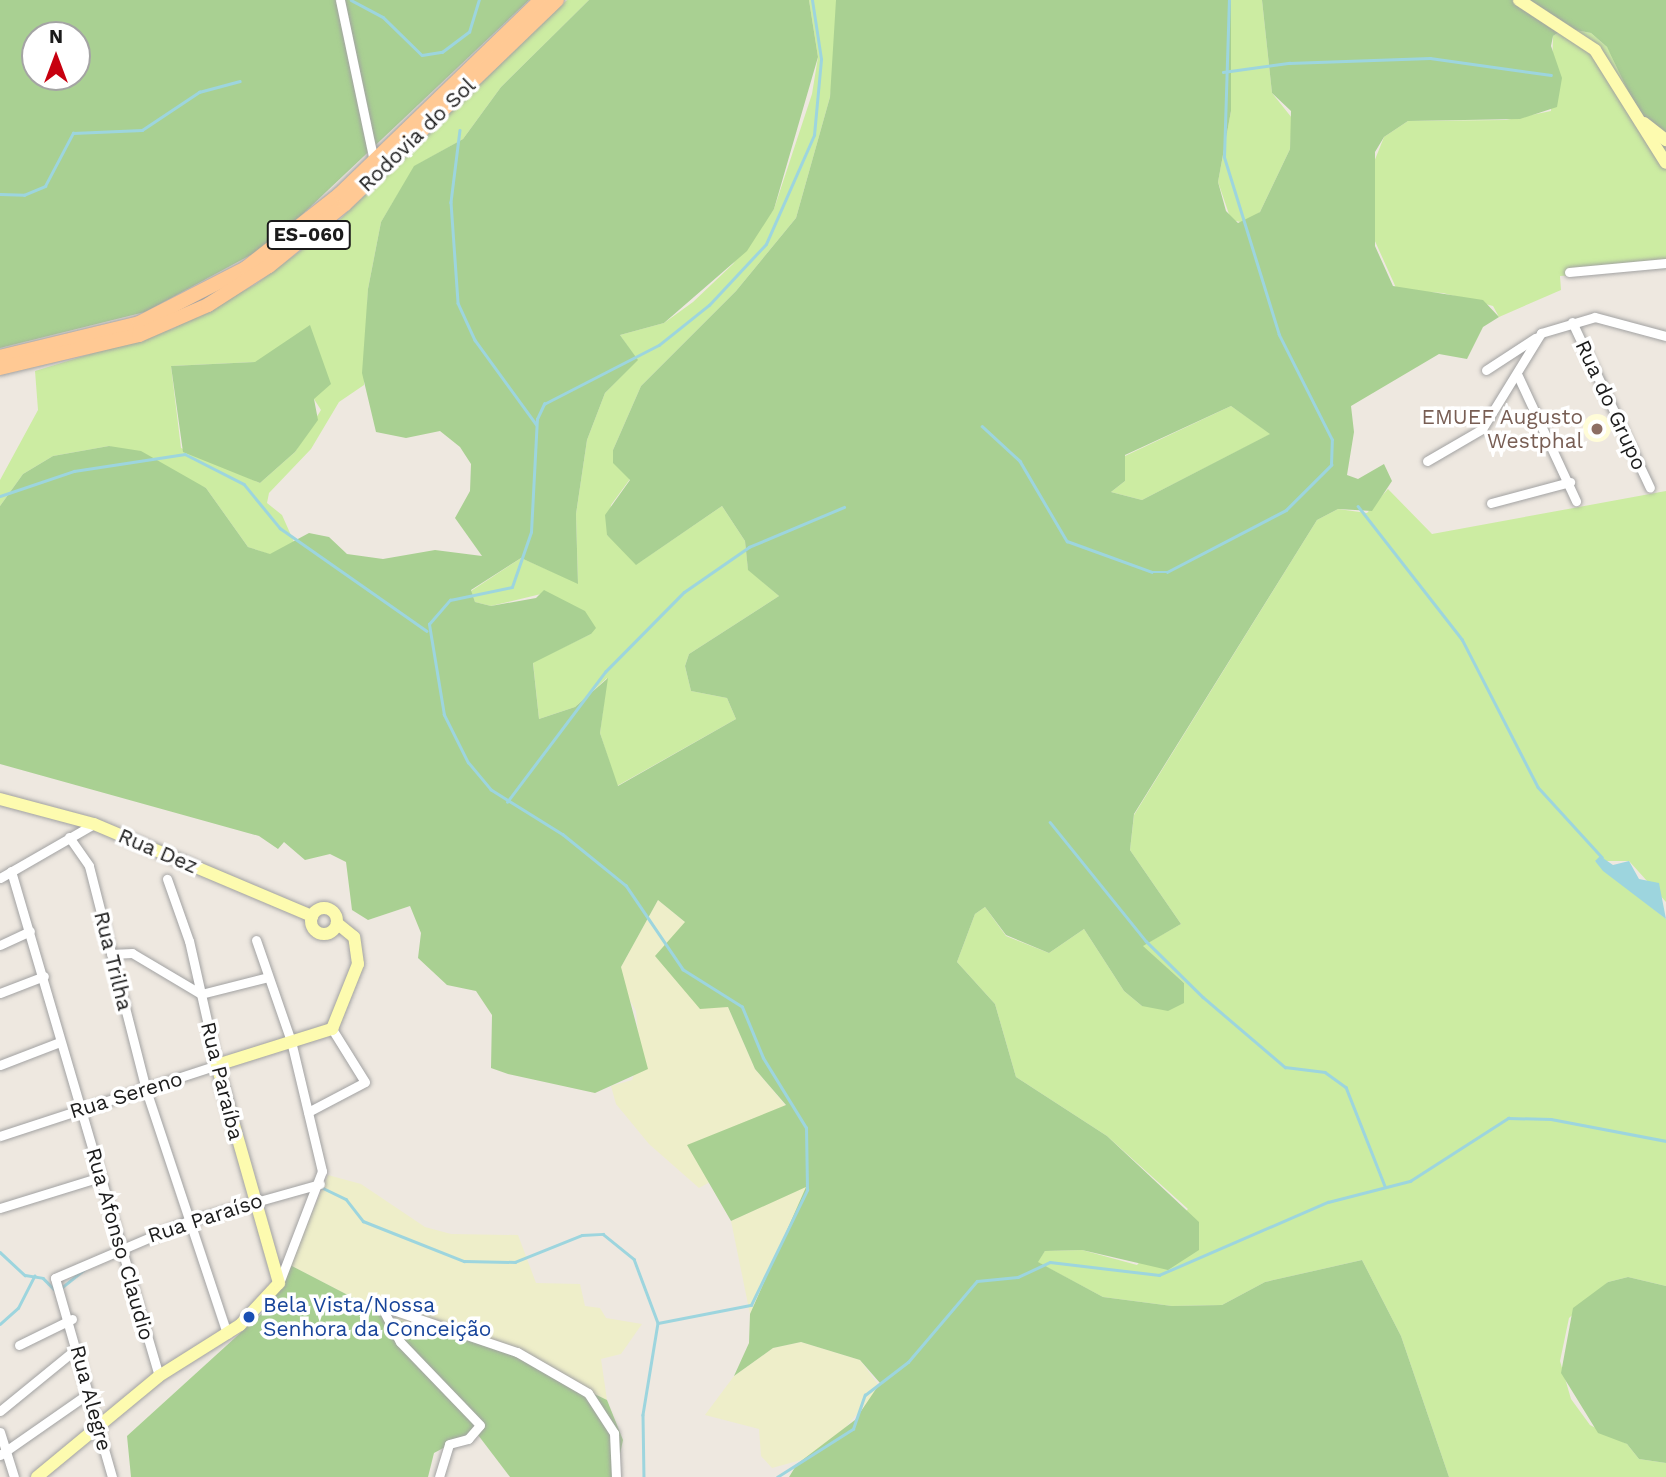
<!DOCTYPE html>
<html>
<head>
<meta charset="utf-8">
<style>
	body { margin:0 }
	#map { position:relative; width:1666px; height:1477px; overflow:hidden; background:#eee8e0; font-family:"Work Sans",sans-serif }
	div>[style] { position:absolute }
	.education>* { inset:0; background:#fffcd8 }
	.round { border-radius:50% }
	.farmland>* { inset:0; background:#eeeec9 }
	.grass>* { inset:0; background:#cceca2 }
	.forest>* { inset:0; background:#a9d092 }
	.water>* { inset:0; background:#9dd5de }
	.stream>* { height:2.5px; margin:-1.25px; padding:0 1.25px; transform-origin:1.25px; border-radius:1.25px; background:#9dd5de }
	.roads { filter:drop-shadow(0 0 2px #a2a2a2) drop-shadow(0 0 2px #a2a2a2) }
	.street>* { height:9px; margin:-4.5px; padding:0 4.5px; transform-origin:4.5px; border-radius:4.5px; background:#fff }
	.secondary>* { height:12px; margin:-6px; padding:0 6px; transform-origin:6px; border-radius:6px; background:#fdfbaf }
	.secondary>.ring { margin:-6px; padding:0; box-sizing:content-box; background:none; border:12px solid #fdfbaf; border-radius:50% }
	.primary>* { height:14px; margin:-7px; padding:0 7px; transform-origin:7px; border-radius:7px; background:#ffc994 }
	.dots>* { width:19px; height:19px; translate:-50% -50%; box-sizing:border-box; border:4px solid #fff; border-radius:50% }
	span { translate:-50% -50%; white-space:nowrap; text-align:center; line-height:1.15; -webkit-text-stroke:7px #fff; paint-order:stroke }
	.shield-label span { padding:2px 5px; background:#fff; border:2px solid; border-radius:5px; -webkit-text-stroke-width:0 }
	.shield-label { font-size:19px; color:#1b1b1b; font-weight:700 }
	.street-label { font-size:21px; color:#1b1b1b }
	.education-label { font-size:21px; color:#785e54 }
	.right { translate:-100% -50%; text-align:right }
	.transit-label { font-size:21px; color:#164399 }
	.left { translate:0 -50%; text-align:left }
	.north { position:absolute; left:21px; top:21px; width:70px; height:70px; box-sizing:border-box; background:#fff; border:2px solid #a4a4a4; border-radius:50%; rotate:0deg; font-size:19px; font-weight:700; line-height:28px; text-align:center; color:#1b1b1b }
	.north::after { content:''; display:block; margin:auto; width:24px; height:32px; background:#c7000f; clip-path:polygon(50% 0,100% 100%,50% 72%,0 100%) }
</style>
</head>
<body>
<div id="map">
	<div class="education">
		<i class="round" style="left:1583px;top:414px;width:28px;height:28px"></i>
	</div>
	<div class="farmland">
		<i style="clip-path:polygon(658px 900px,686px 923px,656px 956px,728px 1007px,755px 1069px,786px 1106px,688px 1145px,710px 1182px,699px 1188px,649px 1144px,616px 1104px,611px 1086px,632px 1080px,640px 1057px,636px 1011px,620px 983px,621px 967px)"></i>
		<i style="clip-path:polygon(328px 1175px,361px 1184px,425px 1227px,451px 1234px,518px 1235px,536px 1283px,580px 1284px,585px 1306px,600px 1308px,606px 1318px,642px 1324px,621px 1354px,601px 1359px,607px 1400px,487px 1343px,396px 1320px,290px 1265px)"></i>
		<i style="clip-path:polygon(807px 1186px,750px 1314px,731px 1221px)"></i>
		<i style="clip-path:polygon(801px 1342px,860px 1360px,880px 1387px,834px 1441px,805px 1459px,772px 1468px,761px 1456px,759px 1429px,705px 1415px,734px 1376px,773px 1348px)"></i>
	</div>
	<div class="grass">
		<i style="clip-path:polygon(evenodd,567px 0,589px 0,501px 87px,463px 139px,415px 166px,381px 222px,368px 289px,364px 385px,339px 402px,311px 449px,269px 493px,267px 503px,282px 515px,294px 542px,271px 555px,248px 547px,206px 488px,109px 446px,53px 456px,23px 474px,0 506px,0 480px,38px 410px,35px 371px,172px 329px,256px 284px,331px 228px,567px 0,255px 362px,314px 399px,321px 410px,295px 452px,260px 483px,181px 448px,171px 366px,255px 362px)"></i>
		<i style="clip-path:polygon(809px 0,836px 0,838px 40px,830px 97px,796px 218px,736px 291px,641px 386px,613px 450px,630px 479px,611px 505px,607px 535px,640px 562px,722px 506px,745px 541px,748px 569px,779px 596px,689px 654px,685px 666px,691px 691px,727px 698px,736px 719px,617px 786px,600px 733px,607px 678px,575px 707px,539px 719px,533px 662px,591px 634px,541px 594px,491px 606px,475px 602px,471px 591px,521px 558px,578px 583px,576px 514px,587px 440px,605px 393px,637px 360px,620px 335px,664px 323px,693px 302px,733px 264px,774px 209px,812px 94px,818px 57px)"></i>
		<i style="clip-path:polygon(1231px 0,1262px 0,1272px 93px,1292px 118px,1290px 149px,1260px 212px,1245px 223px,1231px 220px,1218px 182px,1231px 111px)"></i>
		<i style="clip-path:polygon(1565px 28px,1591px 33px,1607px 47px,1666px 143px,1666px 268px,1560px 276px,1561px 290px,1499px 317px,1493px 306px,1443px 293px,1397px 290px,1374px 239px,1372px 167px,1384px 137px,1408px 121px,1506px 120px,1551px 111px,1553px 36px)"></i>
		<i style="clip-path:polygon(1231px 406px,1271px 434px,1142px 500px,1111px 492px,1125px 481px,1125px 456px)"></i>
		<i style="clip-path:polygon(1388px 489px,1432px 534px,1666px 491px,1666px 902px,1629px 861px,1595px 861px,1666px 919px,1666px 1286px,1628px 1277px,1608px 1282px,1569px 1318px,1560px 1361px,1571px 1399px,1590px 1425px,1627px 1444px,1639px 1459px,1666px 1463px,1666px 1477px,1449px 1477px,1401px 1336px,1362px 1260px,1265px 1282px,1222px 1305px,1172px 1306px,1103px 1297px,1037px 1262px,1045px 1251px,1082px 1250px,1137px 1265px,1188px 1209px,1107px 1136px,1016px 1077px,995px 1004px,957px 962px,975px 914px,985px 907px,1006px 936px,1049px 953px,1084px 929px,1124px 991px,1142px 1006px,1184px 983px,1142px 946px,1181px 924px,1130px 850px,1134px 815px,1317px 520px,1338px 509px,1367px 513px)"></i>
	</div>
	<div class="forest">
		<i style="clip-path:polygon(evenodd,0 0,529px 0,271px 244px,145px 312px,0 348px,0 0,35px 35px,77px 35px,77px 77px,35px 77px,35px 35px)"></i>
		<i style="clip-path:polygon(evenodd,589px 0,809px 0,818px 57px,774px 209px,747px 251px,664px 323px,620px 335px,638px 360px,605px 393px,587px 440px,576px 514px,578px 584px,521px 558px,471px 590px,475px 602px,491px 606px,536px 598px,544px 590px,585px 611px,596px 628px,591px 634px,533px 663px,539px 719px,575px 707px,608px 678px,600px 733px,618px 786px,736px 719px,727px 698px,691px 691px,685px 666px,689px 654px,779px 596px,748px 570px,745px 541px,722px 506px,636px 565px,607px 535px,605px 515px,630px 480px,613px 463px,613px 450px,641px 386px,736px 291px,796px 218px,830px 97px,836px 0,1231px 0,1231px 111px,1218px 182px,1226px 211px,1238px 223px,1260px 212px,1290px 149px,1291px 111px,1272px 93px,1262px 0,1666px 0,1666px 143px,1646px 128px,1607px 47px,1591px 33px,1565px 28px,1553px 36px,1551px 46px,1562px 78px,1557px 107px,1520px 119px,1408px 121px,1384px 137px,1375px 152px,1375px 246px,1393px 286px,1483px 300px,1499px 317px,1483px 327px,1467px 359px,1439px 354px,1351px 406px,1354px 432px,1347px 475px,1358px 479px,1384px 464px,1392px 481px,1372px 511px,1338px 509px,1317px 520px,1134px 814px,1130px 850px,1181px 924px,1143px 946px,1184px 983px,1184px 1003px,1168px 1011px,1142px 1006px,1124px 991px,1084px 929px,1049px 953px,1006px 935px,985px 907px,975px 914px,957px 962px,995px 1004px,1016px 1077px,1107px 1136px,1199px 1222px,1199px 1250px,1168px 1270px,1082px 1250px,1045px 1251px,1038px 1262px,1103px 1297px,1172px 1306px,1222px 1305px,1265px 1282px,1362px 1260px,1401px 1336px,1449px 1477px,789px 1477px,797px 1464px,855px 1420px,880px 1383px,860px 1360px,801px 1342px,773px 1348px,734px 1376px,749px 1343px,750px 1314px,806px 1187px,731px 1221px,687px 1145px,786px 1105px,755px 1069px,728px 1007px,700px 1009px,655px 956px,685px 922px,658px 900px,621px 967px,648px 1069px,595px 1093px,508px 1074px,491px 1068px,492px 1015px,476px 991px,447px 985px,418px 958px,421px 933px,410px 906px,368px 920px,352px 910px,346px 862px,330px 854px,305px 860px,284px 842px,278px 849px,259px 836px,0 764px,0 506px,23px 474px,53px 456px,109px 446px,141px 451px,206px 488px,248px 547px,270px 554px,309px 533px,329px 537px,347px 554px,383px 559px,435px 550px,482px 556px,455px 518px,470px 491px,471px 464px,460px 447px,440px 431px,406px 438px,376px 432px,362px 373px,368px 289px,381px 222px,414px 166px,463px 139px,501px 87px,589px 0,1231px 406px,1270px 434px,1142px 500px,1111px 492px,1125px 481px,1125px 455px,1231px 406px)"></i>
		<i style="clip-path:polygon(310px 325px,331px 384px,314px 399px,318px 420px,295px 452px,260px 483px,183px 452px,171px 366px,255px 362px)"></i>
		<i style="clip-path:polygon(290px 1265px,396px 1320px,487px 1343px,607px 1400px,623px 1440px,615px 1477px,510px 1477px,475px 1431px,434px 1453px,428px 1477px,131px 1477px,127px 1436px,270px 1306px)"></i>
		<i style="clip-path:polygon(1628px 1277px,1666px 1286px,1666px 1463px,1639px 1459px,1627px 1444px,1598px 1433px,1561px 1373px,1573px 1308px,1608px 1282px)"></i>
	</div>
	<div class="water">
		<i style="clip-path:polygon(1600px 856px,1613px 865px,1629px 861px,1639px 879px,1659px 883px,1666px 919px,1603px 871px,1595px 861px)"></i>
	</div>
	<div class="stream">
		<i style="left:351px;top:0;width:36px;rotate:28deg"></i>
		<i style="left:383px;top:17px;width:54px;rotate:44.3deg"></i>
		<i style="left:422px;top:55px;width:20px;rotate:-9deg"></i>
		<i style="left:442px;top:52px;width:34px;rotate:-37deg"></i>
		<i style="left:469px;top:32px;width:34px;rotate:-73deg"></i>
		<i style="left:1223px;top:72px;width:67px;rotate:-7.8deg"></i>
		<i style="left:1289px;top:63px;width:141px;rotate:-2deg"></i>
		<i style="left:1430px;top:58px;width:122px;rotate:8deg"></i>
		<i style="left:460px;top:130px;width:73px;rotate:97.1deg"></i>
		<i style="left:451px;top:202px;width:101px;rotate:86deg"></i>
		<i style="left:458px;top:303px;width:41px;rotate:65.3deg"></i>
		<i style="left:475px;top:340px;width:104px;rotate:54deg"></i>
		<i style="left:0;top:194px;width:24px;rotate:2deg"></i>
		<i style="left:24px;top:195px;width:23px;rotate:-23deg"></i>
		<i style="left:45px;top:186px;width:60px;rotate:-62.2deg"></i>
		<i style="left:73px;top:133px;width:69px;rotate:-2.5deg"></i>
		<i style="left:142px;top:130px;width:69px;rotate:-33.7deg"></i>
		<i style="left:199px;top:92px;width:42px;rotate:-15deg"></i>
		<i style="left:982px;top:426px;width:52px;rotate:42.6deg"></i>
		<i style="left:1020px;top:461px;width:93px;rotate:59.6deg"></i>
		<i style="left:1067px;top:541px;width:90px;rotate:20deg"></i>
		<i style="left:1152px;top:572px;width:15px"></i>
		<i style="left:1167px;top:572px;width:134px;rotate:-27.5deg"></i>
		<i style="left:1286px;top:510px;width:64px;rotate:-45deg"></i>
		<i style="left:1331px;top:465px;width:25px;rotate:-88deg"></i>
		<i style="left:1332px;top:440px;width:118px;rotate:-116.8deg"></i>
		<i style="left:1279px;top:335px;width:186px;rotate:-107.2deg"></i>
		<i style="left:1224px;top:157px;width:157px;rotate:-88.2deg"></i>
		<i style="left:0;top:496px;width:78px;rotate:-18.7deg"></i>
		<i style="left:74px;top:471px;width:112px;rotate:-8.7deg"></i>
		<i style="left:185px;top:454px;width:66px;rotate:27deg"></i>
		<i style="left:244px;top:484px;width:57px;rotate:50.7deg"></i>
		<i style="left:280px;top:528px;width:179px;rotate:35deg"></i>
		<i style="left:1358px;top:506px;width:169px;rotate:52deg"></i>
		<i style="left:1462px;top:639px;width:166px;rotate:62.8deg"></i>
		<i style="left:1538px;top:787px;width:95px;rotate:47.6deg"></i>
		<i style="left:507px;top:802px;width:163px;rotate:-53deg"></i>
		<i style="left:605px;top:672px;width:112px;rotate:-45.4deg"></i>
		<i style="left:684px;top:592px;width:79px;rotate:-34.7deg"></i>
		<i style="left:749px;top:547px;width:103px;rotate:-22.8deg"></i>
		<i style="left:1050px;top:822px;width:153px;rotate:51.1deg"></i>
		<i style="left:1146px;top:941px;width:80px;rotate:44.5deg"></i>
		<i style="left:1203px;top:997px;width:108px;rotate:40.5deg"></i>
		<i style="left:1285px;top:1067px;width:40px;rotate:7.1deg"></i>
		<i style="left:1325px;top:1072px;width:26px;rotate:36deg"></i>
		<i style="left:1346px;top:1087px;width:106px;rotate:68.5deg"></i>
		<i style="left:321px;top:1187px;width:28px;rotate:26deg"></i>
		<i style="left:346px;top:1199px;width:28px;rotate:52deg"></i>
		<i style="left:363px;top:1221px;width:109px;rotate:21.6deg"></i>
		<i style="left:464px;top:1261px;width:51px;rotate:1.1deg"></i>
		<i style="left:515px;top:1262px;width:72px;rotate:-21.9deg"></i>
		<i style="left:582px;top:1235px;width:21px;rotate:-3deg"></i>
		<i style="left:603px;top:1234px;width:40px;rotate:39deg"></i>
		<i style="left:634px;top:1259px;width:68px;rotate:69.4deg"></i>
		<i style="left:658px;top:1323px;width:93px;rotate:99.3deg"></i>
		<i style="left:643px;top:1415px;width:62px;rotate:89.1deg"></i>
		<i style="left:0;top:1252px;width:34px;rotate:43deg"></i>
		<i style="left:25px;top:1275px;width:18px;rotate:9deg"></i>
		<i style="left:43px;top:1278px;width:16px;rotate:45deg"></i>
		<i style="left:60px;top:1289px;width:32px;rotate:-39deg"></i>
		<i style="left:658px;top:1323px;width:95px;rotate:-11deg"></i>
		<i style="left:751px;top:1305px;width:128px;rotate:-64deg"></i>
		<i style="left:807px;top:1190px;width:62px;rotate:-90.9deg"></i>
		<i style="left:806px;top:1128px;width:82px;rotate:-121.6deg"></i>
		<i style="left:763px;top:1058px;width:55px;rotate:-112.4deg"></i>
		<i style="left:742px;top:1007px;width:70px;rotate:-147.9deg"></i>
		<i style="left:683px;top:970px;width:102px;rotate:-124.2deg"></i>
		<i style="left:626px;top:886px;width:81px;rotate:-141deg"></i>
		<i style="left:563px;top:835px;width:85px;rotate:-148deg"></i>
		<i style="left:491px;top:790px;width:35px;rotate:-130deg"></i>
		<i style="left:468px;top:763px;width:54px;rotate:-116.6deg"></i>
		<i style="left:444px;top:715px;width:92px;rotate:-99.4deg"></i>
		<i style="left:429px;top:624px;width:32px;rotate:-49deg"></i>
		<i style="left:450px;top:600px;width:63px;rotate:-11.8deg"></i>
		<i style="left:512px;top:587px;width:58px;rotate:-70.9deg"></i>
		<i style="left:531px;top:532px;width:113px;rotate:-87deg"></i>
		<i style="left:537px;top:419px;width:17px;rotate:-65deg"></i>
		<i style="left:544px;top:404px;width:129px;rotate:-27.2deg"></i>
		<i style="left:659px;top:345px;width:64px;rotate:-38.7deg"></i>
		<i style="left:709px;top:305px;width:83px;rotate:-46.9deg"></i>
		<i style="left:766px;top:244px;width:119px;rotate:-66.2deg"></i>
		<i style="left:814px;top:135px;width:76px;rotate:-84.7deg"></i>
		<i style="left:821px;top:59px;width:60px;rotate:-98.7deg"></i>
		<i style="left:0;top:1324px;width:24px;rotate:-42deg"></i>
		<i style="left:18px;top:1308px;width:36px;rotate:-63deg"></i>
		<i style="left:777px;top:1477px;width:90px;rotate:-32.3deg"></i>
		<i style="left:853px;top:1429px;width:36px;rotate:-71deg"></i>
		<i style="left:865px;top:1395px;width:54px;rotate:-37.5deg"></i>
		<i style="left:908px;top:1362px;width:106px;rotate:-49.6deg"></i>
		<i style="left:977px;top:1281px;width:41px;rotate:-5.6deg"></i>
		<i style="left:1018px;top:1277px;width:35px;rotate:-25deg"></i>
		<i style="left:1050px;top:1262px;width:110px;rotate:6.8deg"></i>
		<i style="left:1159px;top:1275px;width:184px;rotate:-23.4deg"></i>
		<i style="left:1328px;top:1202px;width:85px;rotate:-14.4deg"></i>
		<i style="left:1410px;top:1181px;width:117px;rotate:-32.7deg"></i>
		<i style="left:1508px;top:1118px;width:43px;rotate:1.3deg"></i>
		<i style="left:1551px;top:1119px;width:117px;rotate:10.8deg"></i>
	</div>
	<div class="roads">
		<div class="street">
			<i style="left:340px;top:0;width:165px;rotate:78.1deg"></i>
			<i style="left:1569px;top:272px;width:97px;rotate:-5.3deg"></i>
			<i style="left:1572px;top:322px;width:183px;rotate:64.8deg"></i>
			<i style="left:1486px;top:370px;width:59px;rotate:-33.1deg"></i>
			<i style="left:1518px;top:376px;width:138px;rotate:65.1deg"></i>
			<i style="left:1427px;top:461px;width:64px;rotate:-30.2deg"></i>
			<i style="left:1482px;top:429px;width:113px;rotate:-58.4deg"></i>
			<i style="left:1541px;top:333px;width:56px;rotate:-16.5deg"></i>
			<i style="left:1595px;top:317px;width:73px;rotate:15deg"></i>
			<i style="left:1491px;top:503px;width:82px;rotate:-14.9deg"></i>
			<i style="left:69px;top:837px;width:35px;rotate:55deg"></i>
			<i style="left:89px;top:866px;width:231px;rotate:75.7deg"></i>
			<i style="left:146px;top:1090px;width:257px;rotate:71.6deg"></i>
			<i style="left:11px;top:871px;width:526px;rotate:73.67deg"></i>
			<i style="left:0;top:878px;width:108px;rotate:-29.9deg"></i>
			<i style="left:256px;top:940px;width:107px;rotate:70.9deg"></i>
			<i style="left:291px;top:1041px;width:134px;rotate:76.6deg"></i>
			<i style="left:322px;top:1171px;width:120px;rotate:111deg"></i>
			<i style="left:0;top:945px;width:33px;rotate:-25deg"></i>
			<i style="left:111px;top:954px;width:21px;rotate:-3deg"></i>
			<i style="left:132px;top:953px;width:80px;rotate:30.7deg"></i>
			<i style="left:201px;top:994px;width:69px;rotate:-14.2deg"></i>
			<i style="left:0;top:993px;width:47px;rotate:-21.1deg"></i>
			<i style="left:0;top:1065px;width:64px;rotate:-21deg"></i>
			<i style="left:308px;top:1112px;width:64px;rotate:-27.8deg"></i>
			<i style="left:365px;top:1082px;width:62px;rotate:-121.9deg"></i>
			<i style="left:0;top:1136px;width:228px;rotate:-18.1deg"></i>
			<i style="left:217px;top:1065px;width:127px;rotate:-102.7deg"></i>
			<i style="left:189px;top:941px;width:66px;rotate:-109.5deg"></i>
			<i style="left:0;top:1208px;width:105px;rotate:-17.2deg"></i>
			<i style="left:19px;top:1345px;width:59px;rotate:-26.1deg"></i>
			<i style="left:0;top:1411px;width:98px;rotate:-39.2deg"></i>
			<i style="left:0;top:1432px;width:47px;rotate:72.7deg"></i>
			<i style="left:0;top:1455px;width:108px;rotate:-34.9deg"></i>
			<i style="left:112px;top:1477px;width:207px;rotate:-106deg"></i>
			<i style="left:55px;top:1278px;width:145px;rotate:-23.2deg"></i>
			<i style="left:188px;top:1221px;width:137px;rotate:-15.7deg"></i>
			<i style="left:439px;top:1477px;width:34px;rotate:-73deg"></i>
			<i style="left:449px;top:1444px;width:20px;rotate:-15deg"></i>
			<i style="left:468px;top:1439px;width:18px;rotate:-49deg"></i>
			<i style="left:480px;top:1425px;width:115px;rotate:-133.9deg"></i>
			<i style="left:400px;top:1342px;width:41px;rotate:-117.8deg"></i>
			<i style="left:381px;top:1306px;width:144px;rotate:18.7deg"></i>
			<i style="left:517px;top:1352px;width:82px;rotate:30deg"></i>
			<i style="left:588px;top:1393px;width:48px;rotate:57deg"></i>
			<i style="left:614px;top:1433px;width:44px;rotate:87.4deg"></i>
		</div>
		<div class="secondary">
			<i style="left:1519px;top:0;width:91px;rotate:33.3deg"></i>
			<i style="left:1595px;top:50px;width:133px;rotate:57.9deg"></i>
			<i style="left:1644px;top:123px;width:28px;rotate:38deg"></i>
			<i style="left:0;top:799px;width:97px;rotate:14.9deg"></i>
			<i style="left:94px;top:824px;width:237px;rotate:22.9deg"></i>
			<i class="ring" style="left:311px;top:908px;width:14px;height:14px"></i>
			<i style="left:37px;top:1477px;width:158px;rotate:-39.6deg"></i>
			<i style="left:159px;top:1376px;width:96px;rotate:-32.2deg"></i>
			<i style="left:240px;top:1325px;width:57px;rotate:-47.1deg"></i>
			<i style="left:279px;top:1283px;width:227px;rotate:-105.9deg"></i>
			<i style="left:217px;top:1065px;width:121px;rotate:-17.4deg"></i>
			<i style="left:332px;top:1029px;width:70px;rotate:-68.2deg"></i>
			<i style="left:358px;top:964px;width:27px;rotate:-98deg"></i>
			<i style="left:354px;top:937px;width:22px;rotate:-141deg"></i>
		</div>
		<div class="primary">
			<i style="left:0;top:357px;width:143px;rotate:-13.7deg"></i>
			<i style="left:139px;top:323px;width:120px;rotate:-27.2deg"></i>
			<i style="left:246px;top:268px;width:120px;rotate:-38.2deg"></i>
			<i style="left:340px;top:194px;width:279px;rotate:-44deg"></i>
			<i style="left:0;top:368px;width:143px;rotate:-13.4deg"></i>
			<i style="left:139px;top:335px;width:75px;rotate:-23.5deg"></i>
			<i style="left:208px;top:305px;width:72px;rotate:-32.6deg"></i>
			<i style="left:269px;top:266px;width:98px;rotate:-39.2deg"></i>
			<i style="left:345px;top:204px;width:294px;rotate:-43.9deg"></i>
		</div>
	</div>
	<div class="dots">
		<i style="left:1597px;top:429px;background:#8d6e63"></i>
		<i style="left:249px;top:1317px;background:#1a4fb4"></i>
	</div>
	<div class="shield-label">
		<span style="left:309px;top:235px">ES-060</span>
	</div>
	<div class="street-label">
		<span style="left:417px;top:135px;rotate:-44deg">Rodovia do Sol</span>
		<span style="left:1611px;top:405px;rotate:65deg">Rua do Grupo</span>
		<span style="left:158px;top:851px;rotate:23deg">Rua Dez</span>
		<span style="left:113px;top:961px;rotate:76deg">Rua Trilha</span>
		<span style="left:222px;top:1081px;rotate:76deg">Rua Paraíba</span>
		<span style="left:126px;top:1095px;rotate:-17deg">Rua Sereno</span>
		<span style="left:205px;top:1218px;rotate:-18deg">Rua Paraíso</span>
		<span style="left:120px;top:1244px;rotate:74deg">Rua Afonso Claudio</span>
		<span style="left:91px;top:1398px;rotate:75deg">Rua Alegre</span>
	</div>
	<div class="education-label">
		<span class="right" style="left:1583px;top:429px">EMUEF Augusto<br>Westphal</span>
	</div>
	<div class="transit-label">
		<span class="left" style="left:263px;top:1317px">Bela Vista/Nossa<br>Senhora da Conceição</span>
	</div>
	<div class="north">N</div>
</div>
</body>
</html>
